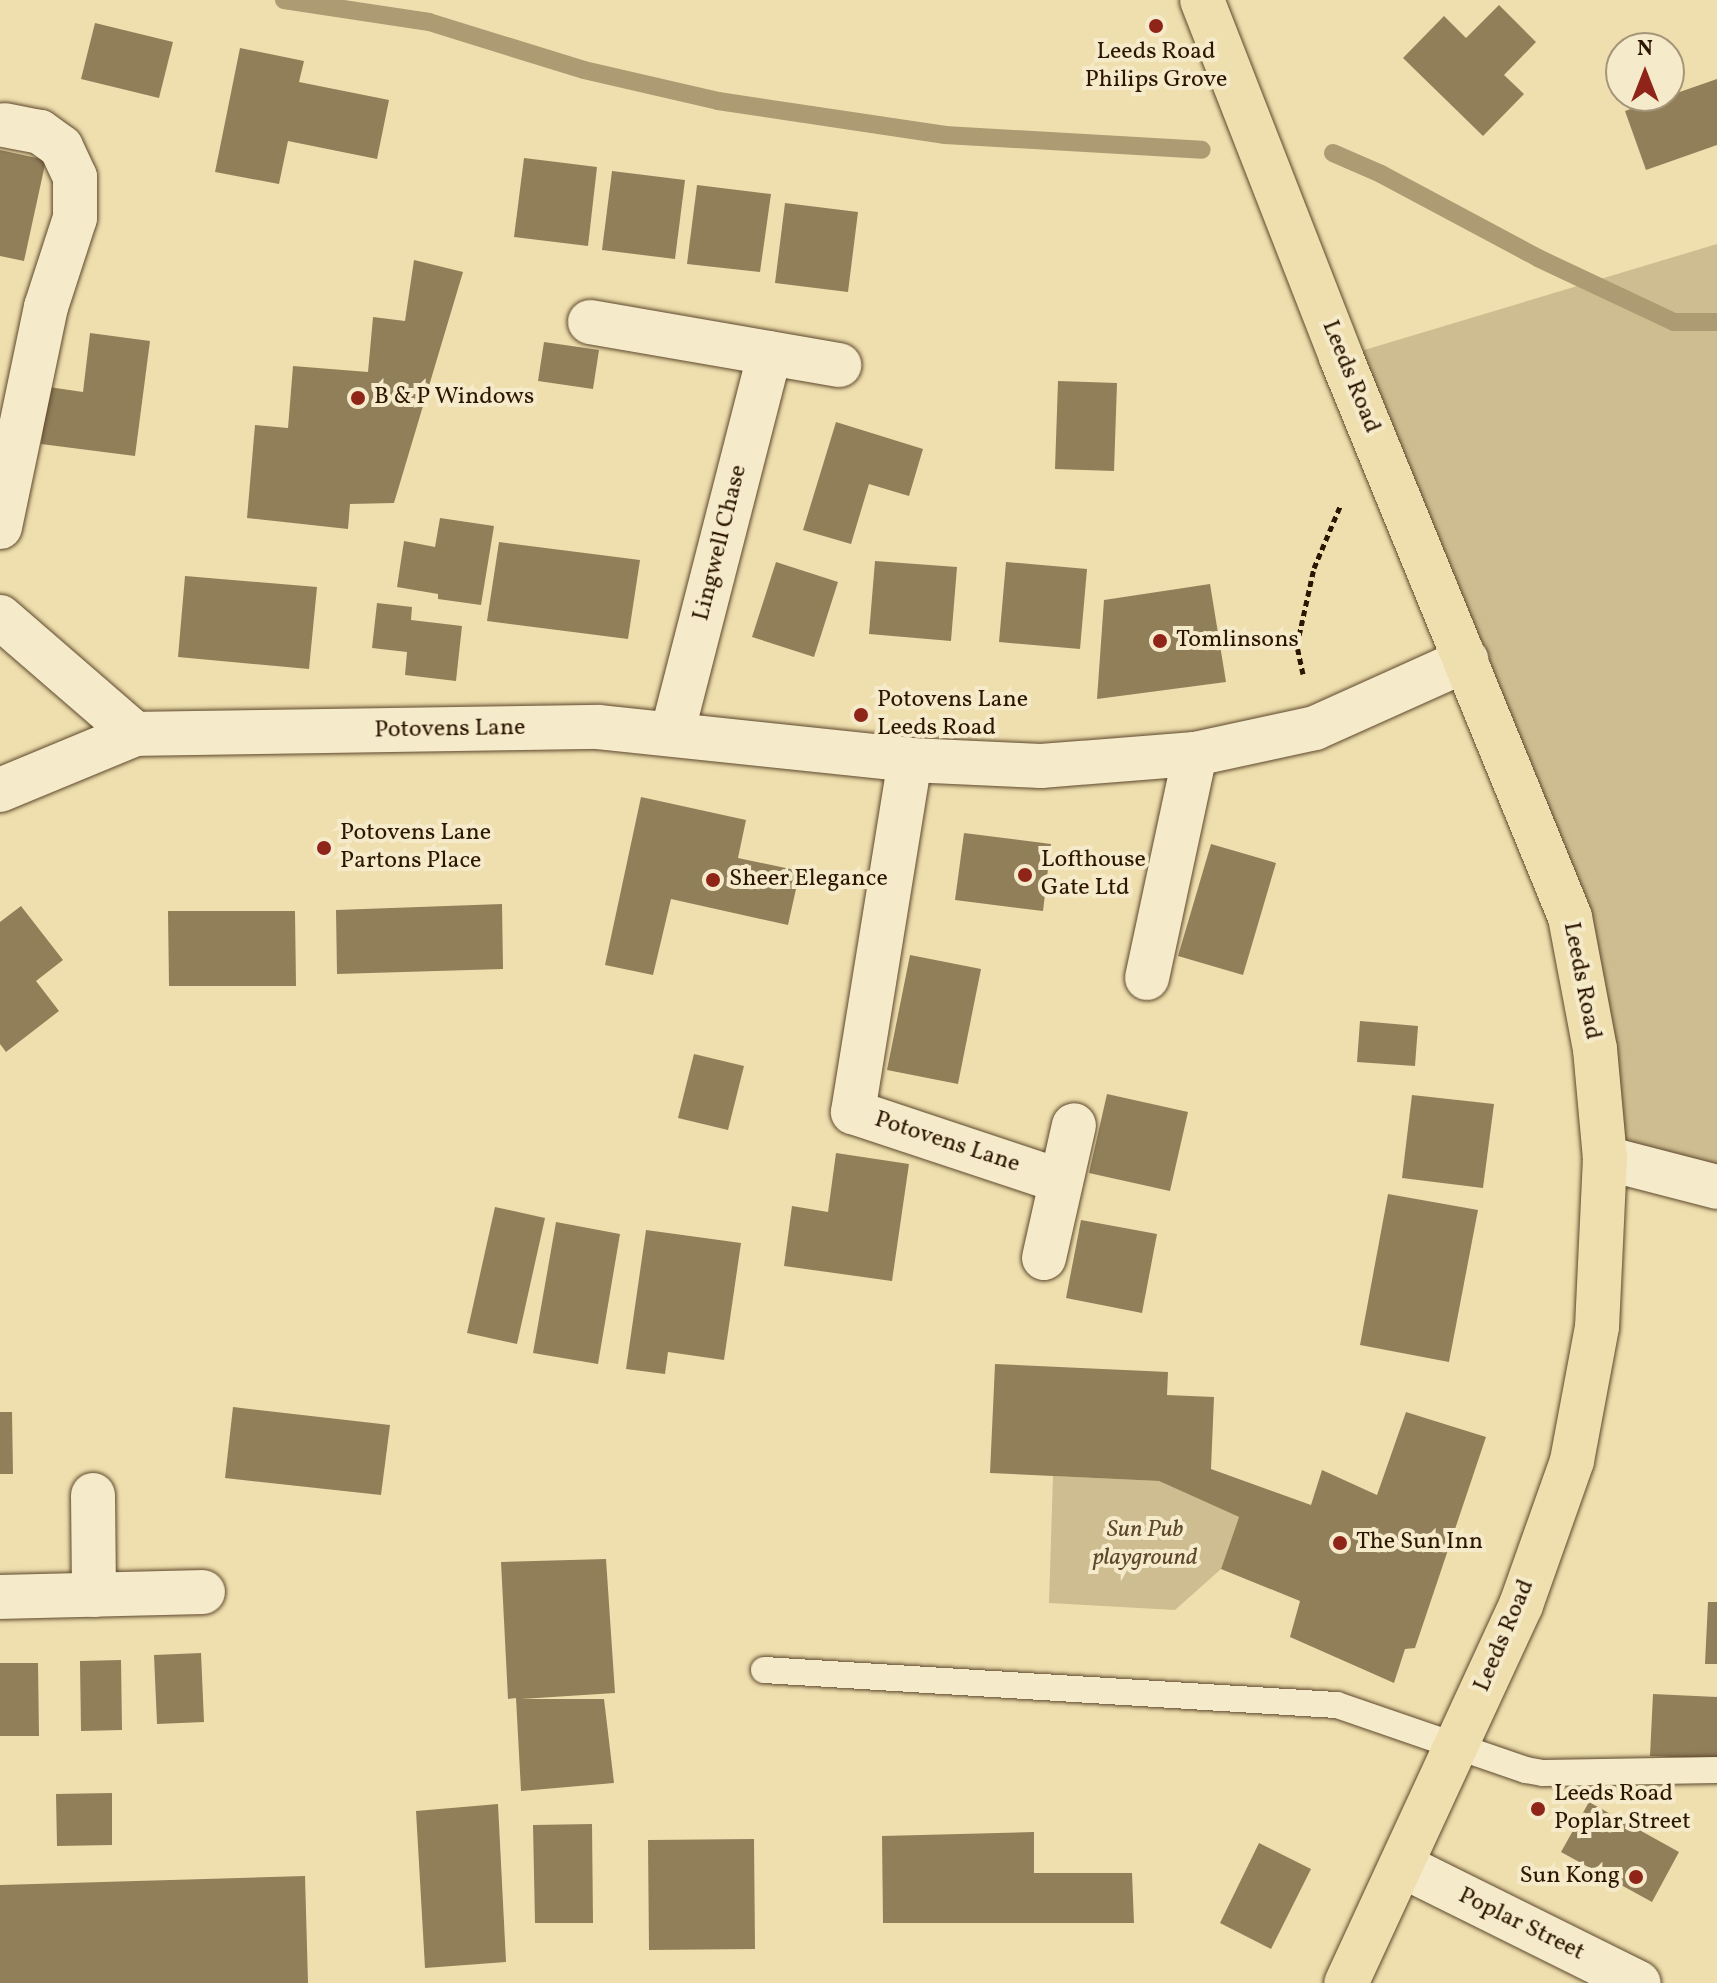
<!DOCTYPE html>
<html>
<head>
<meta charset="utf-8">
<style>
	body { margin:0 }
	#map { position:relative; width:1717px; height:1983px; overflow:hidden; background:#efdfae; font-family:Vollkorn,serif }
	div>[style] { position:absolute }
	.green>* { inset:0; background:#cebd90 }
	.stream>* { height:18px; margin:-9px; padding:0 9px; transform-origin:9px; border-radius:9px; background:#ad9b73 }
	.building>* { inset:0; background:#917f5a }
	.path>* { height:5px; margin-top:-2.5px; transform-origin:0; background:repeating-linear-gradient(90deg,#2c1600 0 6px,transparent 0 10px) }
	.roads { filter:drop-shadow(0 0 2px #5d482c) drop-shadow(0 0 2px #5d482c) }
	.lane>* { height:26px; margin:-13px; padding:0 13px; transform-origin:13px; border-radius:13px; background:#f5eaca }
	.street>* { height:44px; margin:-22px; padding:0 22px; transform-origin:22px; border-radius:22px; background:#f5eaca }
	.secondary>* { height:44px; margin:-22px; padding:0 22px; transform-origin:22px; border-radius:22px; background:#f5eaca }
	.primary>* { height:44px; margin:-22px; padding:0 22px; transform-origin:22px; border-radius:22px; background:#efdfae }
	.dots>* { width:22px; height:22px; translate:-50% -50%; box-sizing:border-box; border:4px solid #f5eaca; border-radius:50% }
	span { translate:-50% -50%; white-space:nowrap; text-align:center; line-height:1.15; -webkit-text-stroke:8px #f5eaca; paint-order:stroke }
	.poi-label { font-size:24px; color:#2c1600 }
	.left { translate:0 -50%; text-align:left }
	.right { translate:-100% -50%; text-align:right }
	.street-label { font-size:24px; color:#2c1600 }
	.park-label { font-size:24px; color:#5d482b; font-style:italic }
	.north { position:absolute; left:1605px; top:32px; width:80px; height:80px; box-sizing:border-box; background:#f5eaca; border:2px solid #a59579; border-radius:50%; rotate:0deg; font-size:22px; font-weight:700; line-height:32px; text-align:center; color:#2c1600 }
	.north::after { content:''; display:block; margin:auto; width:28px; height:36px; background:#8f2418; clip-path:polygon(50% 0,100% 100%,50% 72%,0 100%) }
</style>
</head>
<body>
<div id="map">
	<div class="green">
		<i style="clip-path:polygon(1717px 244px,1717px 1187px,1605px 1158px,1570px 917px,1341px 357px)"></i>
		<i style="clip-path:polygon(1053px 1476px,1159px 1481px,1239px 1517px,1221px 1569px,1175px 1610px,1049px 1603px)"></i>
	</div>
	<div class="stream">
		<i style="left:284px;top:0;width:147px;rotate:8.6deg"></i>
		<i style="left:429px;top:22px;width:162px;rotate:17.2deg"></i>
		<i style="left:584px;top:70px;width:138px;rotate:13deg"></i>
		<i style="left:718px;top:101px;width:230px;rotate:8.5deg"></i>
		<i style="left:945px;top:135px;width:257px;rotate:3.3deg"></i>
		<i style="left:1333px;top:153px;width:52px;rotate:23.6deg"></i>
		<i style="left:1381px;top:174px;width:178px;rotate:28.1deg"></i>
		<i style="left:1538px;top:258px;width:150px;rotate:25.2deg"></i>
		<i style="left:1674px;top:322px;width:43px"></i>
	</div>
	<div class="building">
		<i style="clip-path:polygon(1499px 5px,1536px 42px,1504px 75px,1524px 94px,1483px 136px,1403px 58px,1444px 16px,1466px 38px)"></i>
		<i style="clip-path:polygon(95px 23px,173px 42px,159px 98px,81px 79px)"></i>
		<i style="clip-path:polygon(240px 48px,304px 61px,299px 82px,389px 100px,377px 159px,288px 141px,279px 184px,215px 172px)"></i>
		<i style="clip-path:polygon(1717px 79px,1717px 145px,1646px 170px,1625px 111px)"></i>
		<i style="clip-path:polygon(0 150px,46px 160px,24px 261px,0 256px)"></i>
		<i style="clip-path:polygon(524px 158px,597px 167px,588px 246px,514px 237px)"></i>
		<i style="clip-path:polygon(612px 171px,685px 180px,675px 259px,602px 250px)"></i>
		<i style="clip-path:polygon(697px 185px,771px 194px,760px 272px,687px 264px)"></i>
		<i style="clip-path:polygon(785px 203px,858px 212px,848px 292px,775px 283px)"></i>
		<i style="clip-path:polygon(414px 260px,463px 272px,394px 503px,350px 504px,348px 529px,247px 518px,255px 425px,288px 428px,293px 366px,368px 372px,373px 317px,405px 321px)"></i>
		<i style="clip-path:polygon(90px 333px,150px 341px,135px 456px,41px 444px,49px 387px,83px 392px)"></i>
		<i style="clip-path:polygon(544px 342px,599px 350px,593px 389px,538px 381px)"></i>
		<i style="clip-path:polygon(1058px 381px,1117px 383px,1114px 471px,1055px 469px)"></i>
		<i style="clip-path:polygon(836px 422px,923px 449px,909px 496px,869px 484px,851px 544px,803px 530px)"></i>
		<i style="clip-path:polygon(440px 518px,494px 526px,481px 605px,438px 599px,438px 594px,397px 587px,404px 541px,435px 547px)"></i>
		<i style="clip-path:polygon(499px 542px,640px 560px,628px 639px,487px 621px)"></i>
		<i style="clip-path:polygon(875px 561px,957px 567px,951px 641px,869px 634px)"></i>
		<i style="clip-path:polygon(776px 562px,838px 582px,814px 657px,752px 637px)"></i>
		<i style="clip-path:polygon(1006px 562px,1087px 569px,1080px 649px,999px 642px)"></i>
		<i style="clip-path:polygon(185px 576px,317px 587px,309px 669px,178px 657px)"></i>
		<i style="clip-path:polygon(1210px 584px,1226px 682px,1097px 699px,1104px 600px)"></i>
		<i style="clip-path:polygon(377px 603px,412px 607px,411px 620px,462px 626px,456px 681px,405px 675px,407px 652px,372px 648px)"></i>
		<i style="clip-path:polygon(641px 797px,746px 820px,738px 858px,800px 871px,788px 925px,671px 899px,653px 975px,605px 965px)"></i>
		<i style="clip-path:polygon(964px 833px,1051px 844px,1043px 911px,955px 900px)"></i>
		<i style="clip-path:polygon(1211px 844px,1276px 863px,1243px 975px,1178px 956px)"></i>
		<i style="clip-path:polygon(502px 904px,503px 969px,337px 974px,336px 910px)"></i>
		<i style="clip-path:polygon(21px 906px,63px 960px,36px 981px,59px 1011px,6px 1052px,0 1044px,0 922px)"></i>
		<i style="clip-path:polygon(168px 911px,295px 911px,296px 986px,169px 986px)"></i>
		<i style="clip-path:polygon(910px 955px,981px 969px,958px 1084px,887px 1070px)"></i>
		<i style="clip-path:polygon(1360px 1021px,1418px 1026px,1415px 1066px,1357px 1062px)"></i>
		<i style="clip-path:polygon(694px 1054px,744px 1066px,728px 1130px,678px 1118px)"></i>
		<i style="clip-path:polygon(1107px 1094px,1188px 1112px,1170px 1191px,1089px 1173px)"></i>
		<i style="clip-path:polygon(1412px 1095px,1494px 1104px,1483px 1188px,1402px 1178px)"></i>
		<i style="clip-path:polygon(836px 1153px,909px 1164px,892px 1281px,784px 1266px,792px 1206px,828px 1212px)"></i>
		<i style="clip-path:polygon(1388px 1194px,1478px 1210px,1449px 1362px,1360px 1345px)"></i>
		<i style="clip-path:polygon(495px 1207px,545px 1218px,517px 1344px,467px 1333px)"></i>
		<i style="clip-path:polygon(1081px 1220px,1157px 1234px,1142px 1313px,1066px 1298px)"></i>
		<i style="clip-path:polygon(556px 1222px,620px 1234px,598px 1364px,533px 1353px)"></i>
		<i style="clip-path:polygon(646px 1230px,741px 1243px,724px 1360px,668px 1352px,665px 1374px,626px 1369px)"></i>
		<i style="clip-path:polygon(995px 1364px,1168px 1372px,1167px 1395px,1214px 1397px,1211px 1469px,1311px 1505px,1322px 1470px,1377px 1495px,1406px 1412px,1486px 1437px,1415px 1648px,1405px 1649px,1394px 1683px,1290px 1637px,1300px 1601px,1221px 1569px,1239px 1517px,1159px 1481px,990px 1473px)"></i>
		<i style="clip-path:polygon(233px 1407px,390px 1425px,381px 1495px,225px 1478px)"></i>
		<i style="clip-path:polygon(0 1412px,12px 1412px,13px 1474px,0 1474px)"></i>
		<i style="clip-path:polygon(606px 1559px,615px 1693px,521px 1699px,604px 1699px,614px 1783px,521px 1791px,516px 1698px,508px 1699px,501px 1562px)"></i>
		<i style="clip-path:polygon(1708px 1602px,1717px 1602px,1717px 1664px,1705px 1664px)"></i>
		<i style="clip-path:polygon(201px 1653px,204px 1722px,157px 1724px,154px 1655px)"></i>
		<i style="clip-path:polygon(121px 1660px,122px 1730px,81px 1731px,80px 1661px)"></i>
		<i style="clip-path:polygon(0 1663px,38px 1663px,39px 1736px,0 1736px)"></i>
		<i style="clip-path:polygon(1653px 1694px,1717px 1697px,1717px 1759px,1650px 1756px)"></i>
		<i style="clip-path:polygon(112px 1793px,112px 1845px,57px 1846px,56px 1794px)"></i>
		<i style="clip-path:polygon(1589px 1802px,1679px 1852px,1652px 1902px,1561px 1852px)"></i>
		<i style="clip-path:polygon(498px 1804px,506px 1962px,425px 1968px,416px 1811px)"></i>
		<i style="clip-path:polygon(592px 1824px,593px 1923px,535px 1923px,533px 1825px)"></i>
		<i style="clip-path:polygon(1034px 1832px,1034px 1873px,1132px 1873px,1134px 1923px,883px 1923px,882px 1836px)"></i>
		<i style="clip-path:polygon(754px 1839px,755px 1949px,649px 1950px,648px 1840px)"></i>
		<i style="clip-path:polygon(1259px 1843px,1311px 1869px,1271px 1949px,1220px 1923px)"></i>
		<i style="clip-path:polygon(305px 1876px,308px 1983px,0 1983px,0 1885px)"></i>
	</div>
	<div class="path">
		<i style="left:1303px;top:674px;width:30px;rotate:-102deg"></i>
		<i style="left:1297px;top:645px;width:79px;rotate:-77.6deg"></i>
		<i style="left:1314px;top:568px;width:69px;rotate:-67.1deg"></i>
	</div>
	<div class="roads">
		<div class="lane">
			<i style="left:764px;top:1670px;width:574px;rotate:3.5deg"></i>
			<i style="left:1337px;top:1705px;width:200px;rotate:19deg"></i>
			<i style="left:1526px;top:1770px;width:17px;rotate:10deg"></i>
			<i style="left:1543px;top:1773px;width:174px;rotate:-1deg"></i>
		</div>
		<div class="street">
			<i style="left:590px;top:322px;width:253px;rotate:9.8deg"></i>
			<i style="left:0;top:527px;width:225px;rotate:-78.2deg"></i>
			<i style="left:46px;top:307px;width:94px;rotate:-72deg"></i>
			<i style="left:75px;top:218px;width:41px;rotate:-90deg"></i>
			<i style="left:75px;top:177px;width:33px;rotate:-115deg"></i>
			<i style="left:61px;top:147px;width:26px;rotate:-144deg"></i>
			<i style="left:40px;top:132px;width:36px;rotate:-169deg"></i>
			<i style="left:0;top:617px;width:179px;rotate:40.9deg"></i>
			<i style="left:672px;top:734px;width:393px;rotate:-75.6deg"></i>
			<i style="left:910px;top:760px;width:357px;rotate:99.2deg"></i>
			<i style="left:853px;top:1112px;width:219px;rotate:18.4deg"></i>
			<i style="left:1147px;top:978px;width:229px;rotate:-77.9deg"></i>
			<i style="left:1044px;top:1258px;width:136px;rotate:-77.3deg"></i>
			<i style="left:93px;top:1495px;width:100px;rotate:89.4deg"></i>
			<i style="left:0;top:1597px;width:203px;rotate:-1.4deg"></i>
			<i style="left:1403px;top:1866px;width:263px;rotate:26.4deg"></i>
		</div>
		<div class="secondary">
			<i style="left:0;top:790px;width:146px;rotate:-22.5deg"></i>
			<i style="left:135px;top:734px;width:463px;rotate:-0.9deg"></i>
			<i style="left:598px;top:727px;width:314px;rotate:6deg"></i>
			<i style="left:910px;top:760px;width:131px;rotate:2.6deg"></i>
			<i style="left:1041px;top:766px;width:154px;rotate:-4.5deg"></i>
			<i style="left:1195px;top:754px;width:123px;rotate:-12.2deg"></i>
			<i style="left:1315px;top:728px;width:166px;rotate:-24.2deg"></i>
			<i style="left:1605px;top:1158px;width:116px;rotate:14.5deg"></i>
		</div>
		<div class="primary">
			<i style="left:1202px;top:0;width:383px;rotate:68.7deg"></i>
			<i style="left:1341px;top:357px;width:605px;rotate:67.76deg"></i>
			<i style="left:1570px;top:917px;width:134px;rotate:79.3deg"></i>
			<i style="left:1595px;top:1049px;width:109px;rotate:84.8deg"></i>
			<i style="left:1605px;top:1158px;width:169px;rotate:92.7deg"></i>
			<i style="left:1597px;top:1327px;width:136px;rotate:100.6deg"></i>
			<i style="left:1572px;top:1461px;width:153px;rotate:109.5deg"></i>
			<i style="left:1521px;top:1605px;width:417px;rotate:114.8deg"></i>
		</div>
	</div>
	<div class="dots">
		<i style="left:1156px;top:26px;background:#8f2418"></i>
		<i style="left:358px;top:398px;background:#8f2418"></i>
		<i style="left:1160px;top:641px;background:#8f2418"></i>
		<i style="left:861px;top:715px;background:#8f2418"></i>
		<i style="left:324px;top:848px;background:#8f2418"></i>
		<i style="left:1025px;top:875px;background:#8f2418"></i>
		<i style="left:713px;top:880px;background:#8f2418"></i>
		<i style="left:1340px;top:1543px;background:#8f2418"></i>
		<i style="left:1538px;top:1809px;background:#8f2418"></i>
		<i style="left:1636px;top:1877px;background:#8f2418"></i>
	</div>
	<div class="poi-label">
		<span style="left:1156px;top:67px">Leeds Road<br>Philips Grove</span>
		<span class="left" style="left:374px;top:398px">B &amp; P Windows</span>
		<span class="left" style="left:1176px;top:641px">Tomlinsons</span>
		<span class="left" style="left:877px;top:715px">Potovens Lane<br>Leeds Road</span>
		<span class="left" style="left:340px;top:848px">Potovens Lane<br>Partons Place</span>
		<span class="left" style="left:1041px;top:875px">Lofthouse<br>Gate Ltd</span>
		<span class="left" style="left:729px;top:880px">Sheer Elegance</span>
		<span class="left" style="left:1356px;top:1543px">The Sun Inn</span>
		<span class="left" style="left:1554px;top:1809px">Leeds Road<br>Poplar Street</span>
		<span class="right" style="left:1620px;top:1877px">Sun Kong</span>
	</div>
	<div class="street-label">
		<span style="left:1350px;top:377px;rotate:68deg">Leeds Road</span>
		<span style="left:721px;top:543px;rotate:-76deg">Lingwell Chase</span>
		<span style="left:450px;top:730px;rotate:-1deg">Potovens Lane</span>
		<span style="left:1581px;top:981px;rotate:79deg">Leeds Road</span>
		<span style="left:947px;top:1143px;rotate:18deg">Potovens Lane</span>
		<span style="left:1505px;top:1636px;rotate:-67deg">Leeds Road</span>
		<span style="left:1521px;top:1925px;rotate:26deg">Poplar Street</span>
	</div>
	<div class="park-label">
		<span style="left:1145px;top:1545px">Sun Pub<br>playground</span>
	</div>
	<div class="north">N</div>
</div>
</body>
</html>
